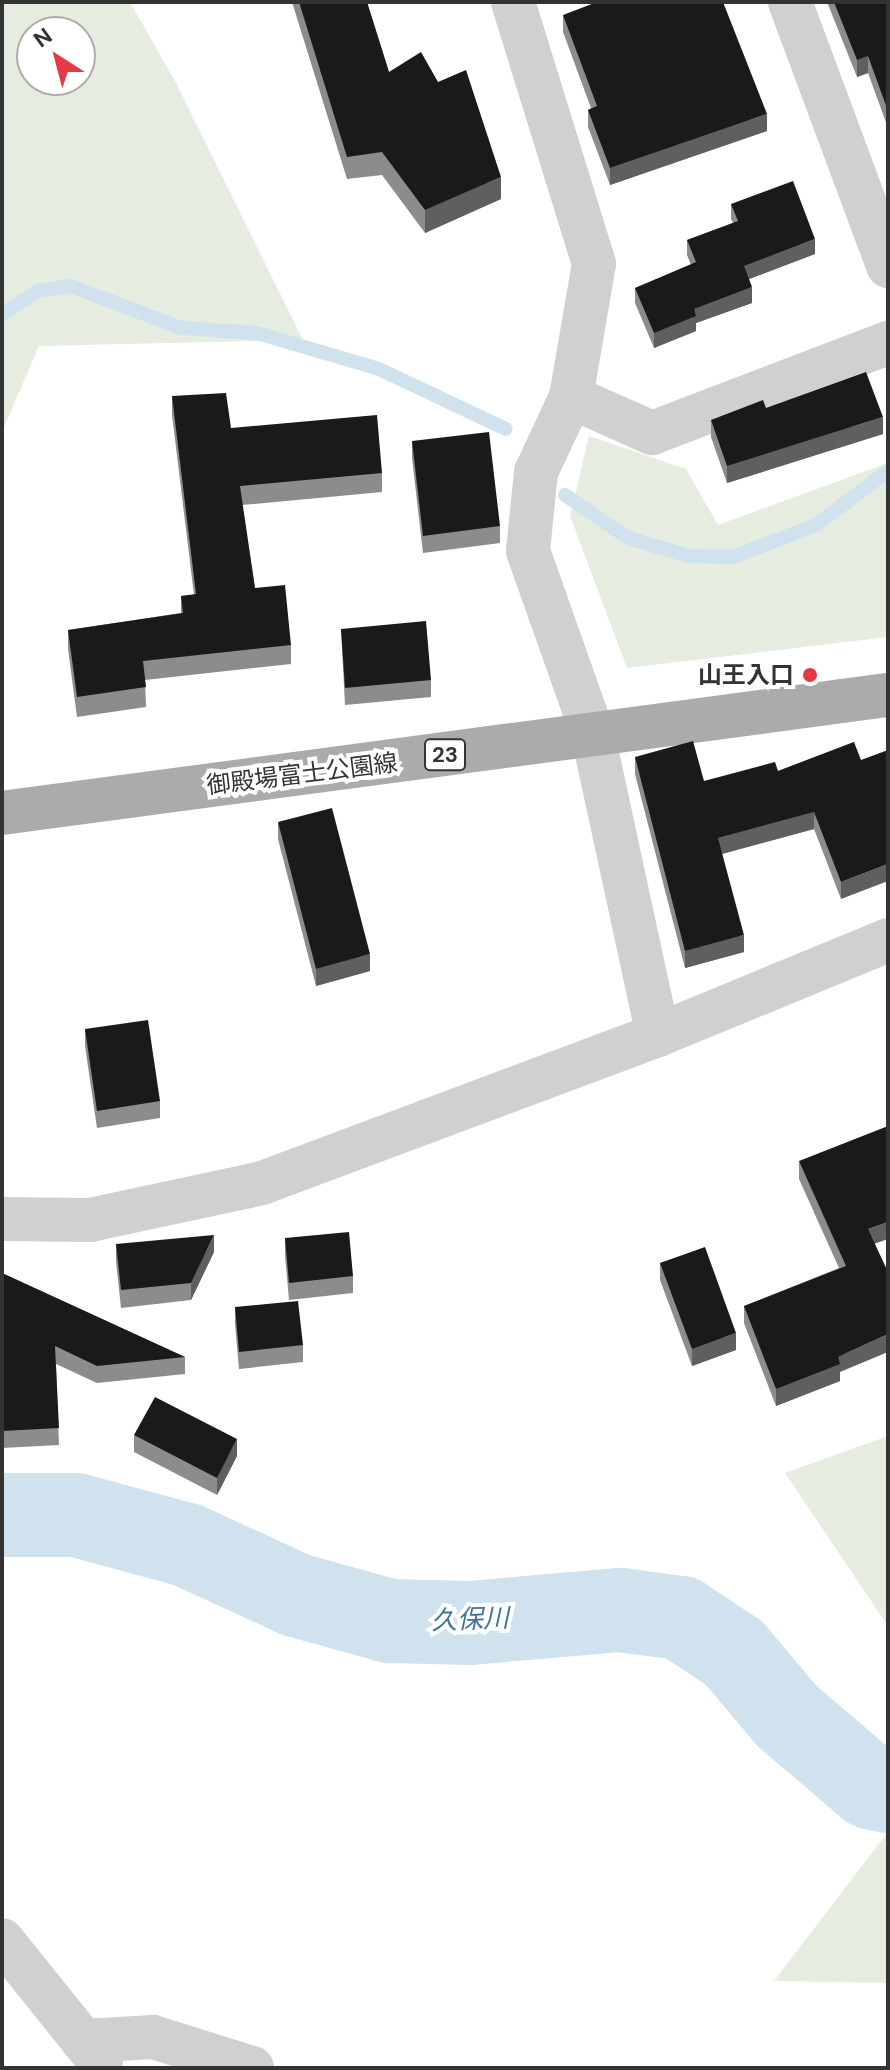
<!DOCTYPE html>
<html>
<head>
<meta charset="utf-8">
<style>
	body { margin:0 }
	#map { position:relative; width:890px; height:2070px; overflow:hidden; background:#fff; font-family:"DM Sans","Noto Sans JP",sans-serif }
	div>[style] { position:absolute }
	.green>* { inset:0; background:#e6ecdf }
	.stream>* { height:14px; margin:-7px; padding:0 7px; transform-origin:7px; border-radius:7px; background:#cfe2ee }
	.river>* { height:84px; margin:-42px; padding:0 42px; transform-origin:42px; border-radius:42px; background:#cfe2ee }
	.minor>* { height:44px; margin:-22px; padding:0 22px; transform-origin:22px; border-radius:22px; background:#d0d0d0 }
	.major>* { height:44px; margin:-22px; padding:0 22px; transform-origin:22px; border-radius:22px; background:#ababab }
	.wall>* { inset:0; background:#8c8c8c }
	.shaded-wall>* { inset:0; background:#5f5f5f }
	.building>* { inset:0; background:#1a1a1a }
	.dots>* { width:22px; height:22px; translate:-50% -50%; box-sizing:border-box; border:4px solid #fff; border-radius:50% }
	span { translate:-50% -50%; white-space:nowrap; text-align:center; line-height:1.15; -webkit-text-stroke:8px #fff; paint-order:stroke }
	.shield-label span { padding:2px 6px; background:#fff; border:2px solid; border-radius:6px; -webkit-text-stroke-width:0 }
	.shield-label { font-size:22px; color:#333; font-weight:700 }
	.poi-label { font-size:24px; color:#333; font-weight:700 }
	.right { translate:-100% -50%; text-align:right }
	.street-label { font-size:24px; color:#333 }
	.water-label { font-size:26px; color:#3f7597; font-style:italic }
	.frame { position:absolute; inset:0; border:4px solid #333; pointer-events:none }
	.north { position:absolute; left:16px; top:16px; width:80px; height:80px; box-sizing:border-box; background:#fff; border:2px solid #adadad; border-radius:50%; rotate:324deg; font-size:22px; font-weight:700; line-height:32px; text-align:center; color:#333 }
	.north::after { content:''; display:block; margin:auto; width:28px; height:36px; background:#e63946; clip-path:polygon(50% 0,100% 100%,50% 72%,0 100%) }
</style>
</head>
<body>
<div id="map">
	<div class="green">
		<i style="clip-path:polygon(evenodd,2px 2px,130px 2px,175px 81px,303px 340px,39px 346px,2px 432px,2px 2px,32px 32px,80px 32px,80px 80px,32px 80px,32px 32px)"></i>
		<i style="clip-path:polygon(589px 436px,686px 469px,718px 525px,888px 463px,888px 637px,627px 668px,570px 516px)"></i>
		<i style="clip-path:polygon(888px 1436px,888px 1626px,785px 1473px)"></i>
		<i style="clip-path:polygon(888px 1832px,888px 1983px,774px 1981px)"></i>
	</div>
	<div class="stream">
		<i style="left:2px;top:314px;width:43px;rotate:-32.6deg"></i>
		<i style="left:38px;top:291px;width:33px;rotate:-9deg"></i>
		<i style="left:71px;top:286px;width:118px;rotate:20.9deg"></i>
		<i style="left:181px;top:328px;width:76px;rotate:3.8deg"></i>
		<i style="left:257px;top:333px;width:127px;rotate:16.4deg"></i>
		<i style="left:379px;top:369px;width:140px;rotate:25.3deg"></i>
		<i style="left:565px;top:495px;width:76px;rotate:34.3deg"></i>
		<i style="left:628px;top:538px;width:64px;rotate:16.4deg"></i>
		<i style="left:689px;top:556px;width:44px;rotate:1.3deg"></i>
		<i style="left:733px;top:557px;width:89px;rotate:-21.1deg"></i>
		<i style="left:816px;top:525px;width:90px;rotate:-36.9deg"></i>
	</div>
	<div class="river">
		<i style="left:2px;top:1515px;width:74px"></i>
		<i style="left:76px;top:1515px;width:115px;rotate:15.1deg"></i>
		<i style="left:187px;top:1545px;width:120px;rotate:24.6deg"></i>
		<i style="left:296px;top:1595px;width:98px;rotate:15.5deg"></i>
		<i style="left:390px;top:1621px;width:80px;rotate:1.4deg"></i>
		<i style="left:470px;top:1623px;width:151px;rotate:-5deg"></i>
		<i style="left:620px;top:1610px;width:62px;rotate:7.5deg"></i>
		<i style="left:681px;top:1618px;width:64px;rotate:33.4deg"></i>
		<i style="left:734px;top:1653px;width:82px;rotate:49.9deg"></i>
		<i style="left:787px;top:1716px;width:109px;rotate:40.5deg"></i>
		<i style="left:870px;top:1787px;width:18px;rotate:13deg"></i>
	</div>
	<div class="minor">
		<i style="left:513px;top:2px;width:274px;rotate:72.8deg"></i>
		<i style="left:594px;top:264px;width:135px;rotate:99.8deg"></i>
		<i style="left:571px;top:397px;width:83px;rotate:115deg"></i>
		<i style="left:536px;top:472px;width:79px;rotate:95.8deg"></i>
		<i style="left:528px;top:551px;width:195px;rotate:70.5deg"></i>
		<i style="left:593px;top:735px;width:307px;rotate:77.8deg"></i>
		<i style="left:790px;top:2px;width:282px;rotate:69.6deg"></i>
		<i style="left:571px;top:397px;width:89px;rotate:24deg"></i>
		<i style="left:652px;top:433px;width:253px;rotate:-20.9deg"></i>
		<i style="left:2px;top:1219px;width:88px;rotate:0.7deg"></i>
		<i style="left:90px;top:1220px;width:176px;rotate:-12.1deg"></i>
		<i style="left:262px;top:1183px;width:423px;rotate:-20.5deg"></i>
		<i style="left:658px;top:1035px;width:249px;rotate:-22.4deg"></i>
		<i style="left:2px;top:1940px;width:158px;rotate:51.2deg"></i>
		<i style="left:83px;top:2041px;width:70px;rotate:-3.3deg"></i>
		<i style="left:153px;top:2037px;width:104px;rotate:17.4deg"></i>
	</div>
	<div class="major">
		<i style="left:2px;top:813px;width:894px;rotate:-7.59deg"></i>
	</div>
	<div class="wall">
		<i style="clip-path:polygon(292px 2px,367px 2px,389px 72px,501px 199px,425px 233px,382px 175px,347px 179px)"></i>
		<i style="clip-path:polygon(827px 2px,888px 2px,888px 128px,868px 73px,857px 77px)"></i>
		<i style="clip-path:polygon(563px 15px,767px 131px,610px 185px,588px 127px,588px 110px,591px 108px,563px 32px)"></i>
		<i style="clip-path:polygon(731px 204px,815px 254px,749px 279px,752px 303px,696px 323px,696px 331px,654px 348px,635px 303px,635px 288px,691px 265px,687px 255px,687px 240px,733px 223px,731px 219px)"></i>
		<i style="clip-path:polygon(172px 396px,231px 428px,382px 473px,382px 492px,242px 505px,255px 588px,291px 645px,291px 664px,145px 680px,146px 707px,77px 717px,68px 649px,68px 630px,181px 613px,181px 596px,194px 595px,172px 415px)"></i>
		<i style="clip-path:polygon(766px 408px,883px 434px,727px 483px,711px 437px,711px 420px)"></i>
		<i style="clip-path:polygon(412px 441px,500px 526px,500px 543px,423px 553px,412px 458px)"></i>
		<i style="clip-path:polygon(341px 629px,431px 680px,431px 697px,345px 705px)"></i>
		<i style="clip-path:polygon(854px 742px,841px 899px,814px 829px,722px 854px,744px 952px,685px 968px,635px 774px,635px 757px,704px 781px,778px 771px)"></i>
		<i style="clip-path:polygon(278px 822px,370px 971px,316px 986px,278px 839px)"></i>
		<i style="clip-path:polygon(85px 1029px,160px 1101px,160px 1118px,97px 1128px,85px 1046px)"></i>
		<i style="clip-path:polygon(799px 1161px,875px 1244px,840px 1372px,840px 1381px,776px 1406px,744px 1323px,744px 1306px,839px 1268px,799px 1179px)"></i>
		<i style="clip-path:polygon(285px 1238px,353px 1276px,353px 1293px,289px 1300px,285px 1255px)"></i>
		<i style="clip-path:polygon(116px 1244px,214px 1252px,191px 1300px,121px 1308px,116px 1261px)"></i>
		<i style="clip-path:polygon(660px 1263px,736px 1350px,692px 1366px,660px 1280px)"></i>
		<i style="clip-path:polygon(2px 1273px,185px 1357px,185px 1374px,97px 1383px,56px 1364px,59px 1445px,2px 1448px)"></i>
		<i style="clip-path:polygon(235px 1307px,303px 1345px,303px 1362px,239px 1369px,235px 1324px)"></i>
		<i style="clip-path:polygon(134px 1435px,237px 1456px,217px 1495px,134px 1452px)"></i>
	</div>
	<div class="shaded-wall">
		<i style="clip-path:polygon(868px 56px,868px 73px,857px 77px,857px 60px)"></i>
		<i style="clip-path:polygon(767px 114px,767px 131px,610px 185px,610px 168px)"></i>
		<i style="clip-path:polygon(501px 177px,501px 199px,425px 233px,425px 210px)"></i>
		<i style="clip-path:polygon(815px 239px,815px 254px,744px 281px,744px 266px)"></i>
		<i style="clip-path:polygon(752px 287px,752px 303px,696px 323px,696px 331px,654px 348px,654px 333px,694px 309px)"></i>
		<i style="clip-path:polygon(883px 417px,883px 434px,727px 483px,727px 466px)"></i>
		<i style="clip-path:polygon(814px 812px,814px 829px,718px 855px,718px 838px)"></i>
		<i style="clip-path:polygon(888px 864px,888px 881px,841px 899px,841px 882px)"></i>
		<i style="clip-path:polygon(744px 935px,744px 952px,685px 968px,685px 951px)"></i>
		<i style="clip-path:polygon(370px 954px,370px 971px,316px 986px,316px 969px)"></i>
		<i style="clip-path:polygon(888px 1222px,888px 1239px,868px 1246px,868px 1229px)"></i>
		<i style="clip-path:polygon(214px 1235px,214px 1252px,191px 1300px,191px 1283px)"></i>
		<i style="clip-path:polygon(736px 1333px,736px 1350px,692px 1366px,692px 1349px)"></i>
		<i style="clip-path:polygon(888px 1334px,888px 1352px,840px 1372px,840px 1381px,776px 1406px,776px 1389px,838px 1357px)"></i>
		<i style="clip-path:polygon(237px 1439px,237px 1456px,217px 1495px,217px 1478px)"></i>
	</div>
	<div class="building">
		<i style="clip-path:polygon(299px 2px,367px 2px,389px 72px,421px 52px,438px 82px,466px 70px,501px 177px,425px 210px,382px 152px,347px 157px)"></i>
		<i style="clip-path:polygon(597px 2px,723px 2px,767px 114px,610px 168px,588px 110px,597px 106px,563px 15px)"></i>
		<i style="clip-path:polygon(834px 2px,888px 2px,888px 111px,868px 56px,857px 60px)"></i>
		<i style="clip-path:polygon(793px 181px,815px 239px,744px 266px,752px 287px,694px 309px,696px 316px,654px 333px,635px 288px,696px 262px,687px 240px,738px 221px,731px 204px)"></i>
		<i style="clip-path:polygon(866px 372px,883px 417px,727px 466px,711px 420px,763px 400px,766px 408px)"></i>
		<i style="clip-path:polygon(226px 393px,231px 428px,377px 415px,382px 473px,240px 486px,255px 588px,285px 585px,291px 645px,143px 661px,146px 687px,77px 697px,68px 630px,183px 613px,181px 596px,196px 594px,172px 396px)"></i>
		<i style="clip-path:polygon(489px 432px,500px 526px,423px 536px,412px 441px)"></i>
		<i style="clip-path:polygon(426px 621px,431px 680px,345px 688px,341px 629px)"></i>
		<i style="clip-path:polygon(693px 741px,704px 781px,775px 762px,778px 771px,854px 742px,861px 760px,888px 750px,888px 864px,841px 882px,814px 812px,718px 838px,744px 935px,685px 951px,635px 757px)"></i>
		<i style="clip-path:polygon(332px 808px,370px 954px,316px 969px,278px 822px)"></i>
		<i style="clip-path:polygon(148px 1020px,160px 1101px,97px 1111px,85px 1029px)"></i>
		<i style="clip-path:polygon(888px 1126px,888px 1222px,868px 1229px,888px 1272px,888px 1334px,838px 1357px,840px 1364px,776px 1389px,744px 1306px,846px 1266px,799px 1161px)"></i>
		<i style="clip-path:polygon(349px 1232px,353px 1276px,289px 1283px,285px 1238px)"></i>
		<i style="clip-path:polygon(214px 1235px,191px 1283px,121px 1290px,116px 1244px)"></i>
		<i style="clip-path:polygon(705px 1247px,736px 1333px,692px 1349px,660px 1263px)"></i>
		<i style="clip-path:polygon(2px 1273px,185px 1357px,97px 1366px,55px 1346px,59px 1428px,2px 1431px)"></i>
		<i style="clip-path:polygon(298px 1301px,303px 1345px,239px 1352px,235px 1307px)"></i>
		<i style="clip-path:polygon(155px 1397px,237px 1439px,217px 1478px,134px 1435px)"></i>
	</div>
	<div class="dots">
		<i style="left:810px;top:675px;background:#e63946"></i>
	</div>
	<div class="shield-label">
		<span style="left:445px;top:755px">23</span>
	</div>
	<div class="poi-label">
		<span class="right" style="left:794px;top:675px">山王入口</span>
	</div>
	<div class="street-label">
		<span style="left:302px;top:774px;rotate:-7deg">御殿場富士公園線</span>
	</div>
	<div class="water-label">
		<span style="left:470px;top:1620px;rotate:-2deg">久保川</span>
	</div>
	<div class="frame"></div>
	<div class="north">N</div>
</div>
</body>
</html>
